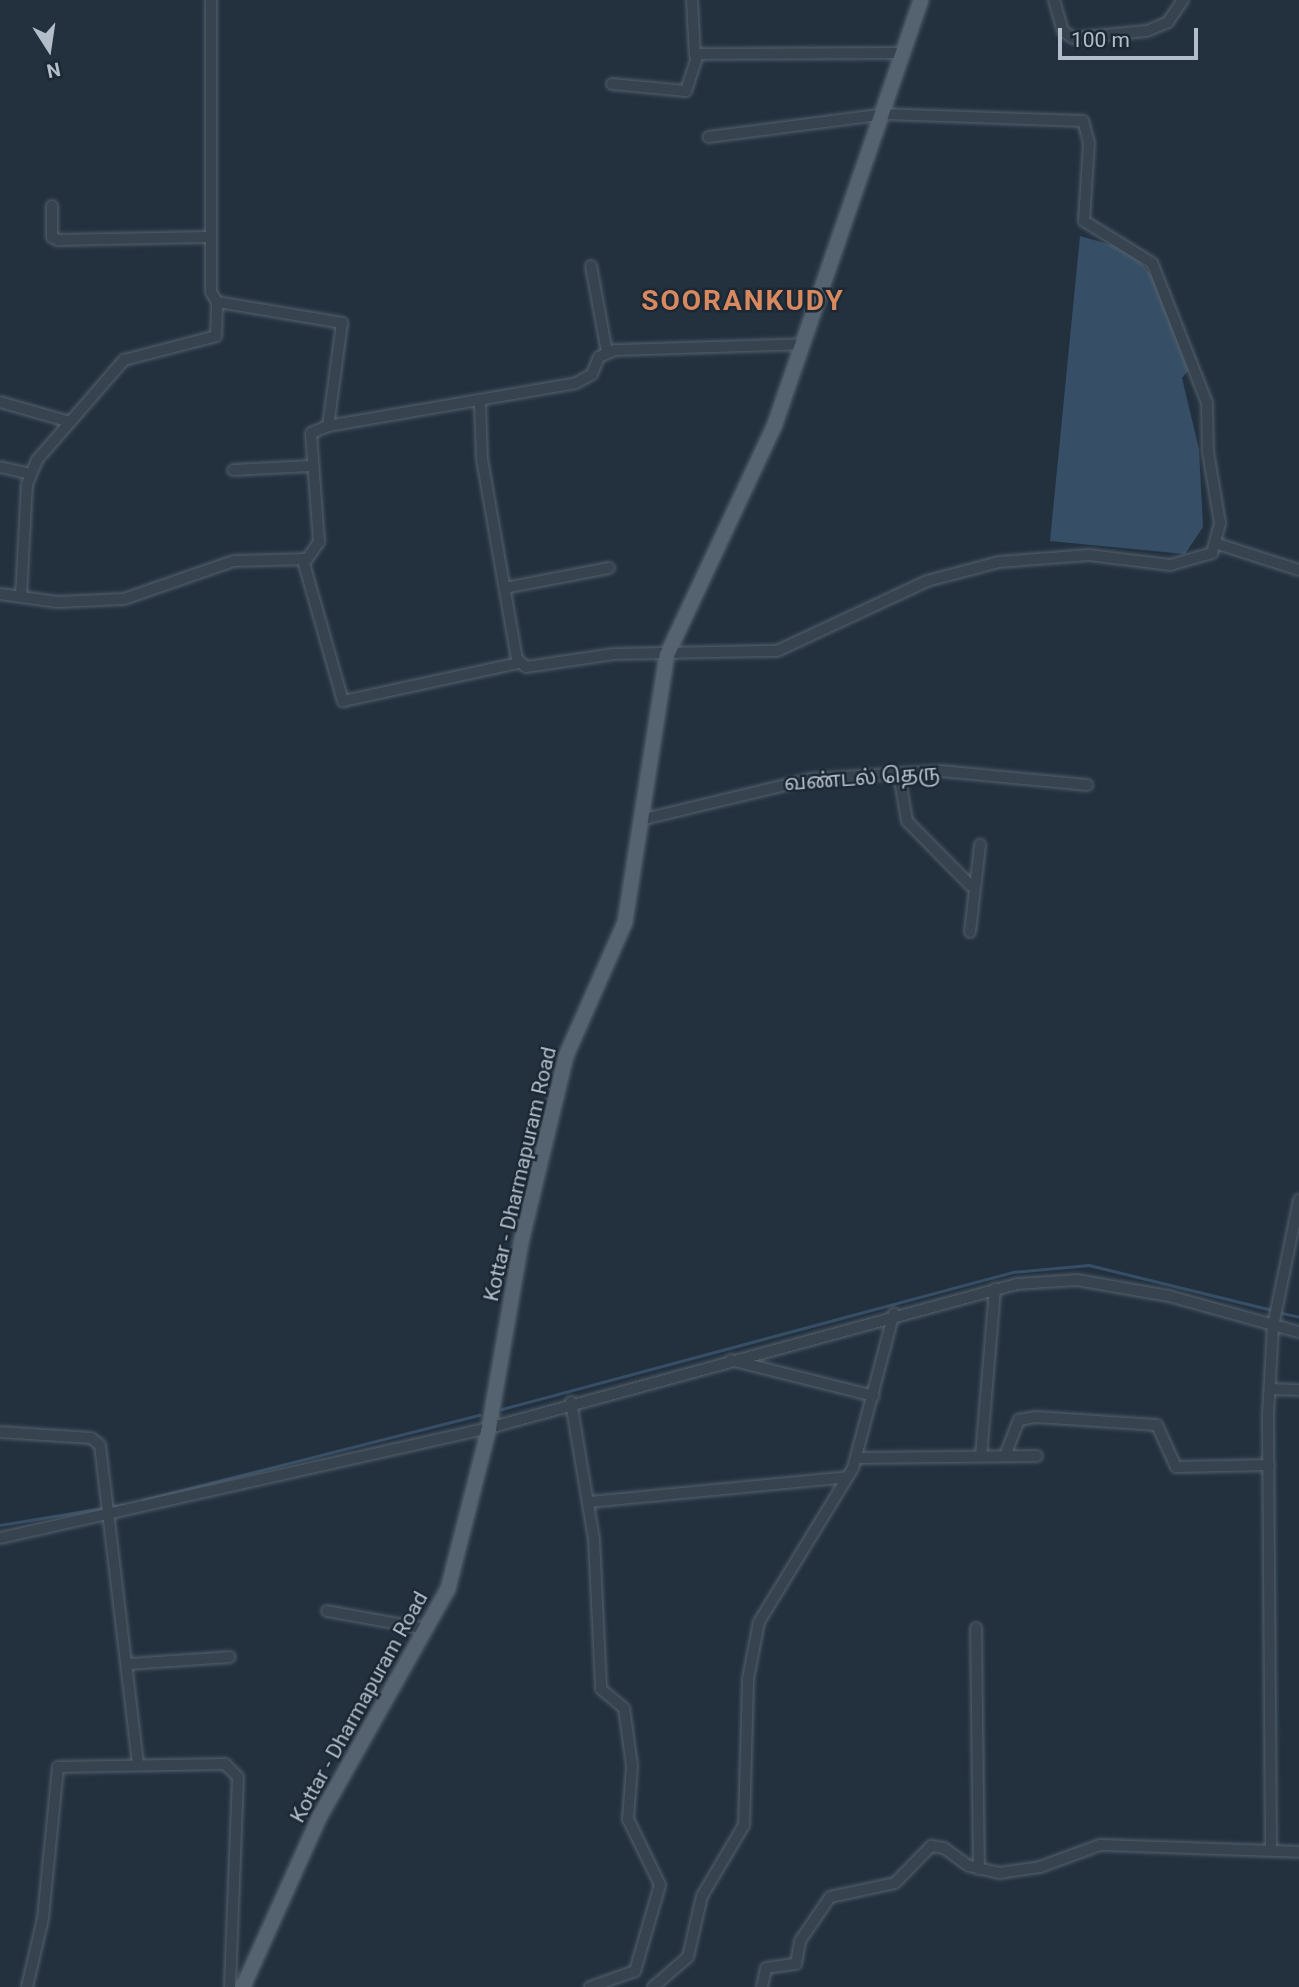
<!DOCTYPE html>
<html>
<head>
<meta charset="utf-8">
<style>
	body { margin:0 }
	#map { position:relative; width:1299px; height:1987px; overflow:hidden; background:#23313f; font-family:Roboto,"Noto Sans Tamil",sans-serif }
	div>[style] { position:absolute }
	.water>* { inset:0; background:#364f66 }
	.stream>* { height:2.5px; margin:-1.25px; padding:0 1.25px; transform-origin:1.25px; border-radius:1.25px; background:#364f66 }
	.roads { filter:drop-shadow(0 0 2px #55616d) drop-shadow(0 0 2px #55616d) }
	.minor>* { height:10px; margin:-5px; padding:0 5px; transform-origin:5px; border-radius:5px; background:#37434f }
	.major>* { height:14px; margin:-7px; padding:0 7px; transform-origin:7px; border-radius:7px; background:#55626f }
	span { translate:-50% -50%; white-space:nowrap; text-align:center; line-height:1.15; -webkit-text-stroke:5px #1c2834; paint-order:stroke }
	.street-label { font-size:21px; color:#b3beca }
	.district-label { font-size:28px; color:#d9895f; font-weight:700; letter-spacing:2px }
	.north { position:absolute; left:14px; top:14px; width:70px; height:70px; -webkit-text-stroke:5px #1c2834; paint-order:stroke; rotate:168deg; font-size:19px; font-weight:700; line-height:28px; text-align:center; color:#b3beca }
	.north::after { content:''; display:block; margin:auto; width:24px; height:32px; background:#b3beca; clip-path:polygon(50% 0,100% 100%,50% 72%,0 100%) }
	.scale { position:absolute; left:1058px; top:28px; width:140px; height:32px; box-sizing:border-box; border:4px solid #b3beca; border-top:0; padding-left:9px; font-size:21px; line-height:24px; white-space:nowrap; color:#b3beca; -webkit-text-stroke:5px #1c2834; paint-order:stroke }
</style>
</head>
<body>
<div id="map">
	<div class="water">
		<i style="clip-path:polygon(1080px 236px,1130px 250px,1153px 277px,1189px 370px,1182px 378px,1199px 449px,1203px 527px,1185px 554px,1050px 541px)"></i>
	</div>
	<div class="stream">
		<i style="left:1278px;top:1312px;width:22px;rotate:13deg"></i>
		<i style="left:502px;top:1409px;width:529px;rotate:-15.01deg"></i>
		<i style="left:1013px;top:1272px;width:76px;rotate:-5.3deg"></i>
		<i style="left:1089px;top:1265px;width:188px;rotate:13.8deg"></i>
		<i style="left:143px;top:1500px;width:347px;rotate:-14.2deg"></i>
		<i style="left:109px;top:1507px;width:14px;rotate:-8deg"></i>
		<i style="left:0;top:1525px;width:104px;rotate:-9.4deg"></i>
	</div>
	<div class="roads">
		<div class="minor">
			<i style="left:211px;top:0;width:292px;rotate:90deg"></i>
			<i style="left:211px;top:292px;width:12px;rotate:59deg"></i>
			<i style="left:217px;top:302px;width:127px;rotate:9.5deg"></i>
			<i style="left:342px;top:323px;width:104px;rotate:97.7deg"></i>
			<i style="left:692px;top:0;width:55px;rotate:86.9deg"></i>
			<i style="left:1054px;top:0;width:32px;rotate:74deg"></i>
			<i style="left:1063px;top:31px;width:12px;rotate:35deg"></i>
			<i style="left:1073px;top:38px;width:74px;rotate:-5.4deg"></i>
			<i style="left:1147px;top:31px;width:23px;rotate:-23deg"></i>
			<i style="left:1168px;top:22px;width:27px;rotate:-56deg"></i>
			<i style="left:612px;top:84px;width:74px;rotate:5.4deg"></i>
			<i style="left:686px;top:91px;width:39px;rotate:-72deg"></i>
			<i style="left:698px;top:54px;width:203px;rotate:-0.3deg"></i>
			<i style="left:52px;top:206px;width:31px;rotate:90deg"></i>
			<i style="left:52px;top:237px;width:7px;rotate:27deg"></i>
			<i style="left:58px;top:240px;width:150px;rotate:-1.1deg"></i>
			<i style="left:591px;top:266px;width:87px;rotate:79.5deg"></i>
			<i style="left:0;top:402px;width:73px;rotate:15.9deg"></i>
			<i style="left:480px;top:404px;width:55px;rotate:87.9deg"></i>
			<i style="left:482px;top:459px;width:203px;rotate:80.1deg"></i>
			<i style="left:517px;top:659px;width:12px;rotate:42deg"></i>
			<i style="left:526px;top:667px;width:89px;rotate:-8.4deg"></i>
			<i style="left:614px;top:654px;width:163px;rotate:-1.1deg"></i>
			<i style="left:777px;top:651px;width:166px;rotate:-25deg"></i>
			<i style="left:927px;top:581px;width:74px;rotate:-14.8deg"></i>
			<i style="left:999px;top:562px;width:90px;rotate:-4.4deg"></i>
			<i style="left:1089px;top:555px;width:82px;rotate:7deg"></i>
			<i style="left:1170px;top:565px;width:44px;rotate:-15.9deg"></i>
			<i style="left:1212px;top:553px;width:31px;rotate:-75deg"></i>
			<i style="left:1220px;top:523px;width:72px;rotate:-99.6deg"></i>
			<i style="left:1208px;top:452px;width:49px;rotate:-91.2deg"></i>
			<i style="left:1207px;top:403px;width:150px;rotate:-111.4deg"></i>
			<i style="left:1152px;top:263px;width:80px;rotate:-148.3deg"></i>
			<i style="left:1084px;top:221px;width:78px;rotate:-86.3deg"></i>
			<i style="left:1089px;top:143px;width:23px;rotate:-105deg"></i>
			<i style="left:1083px;top:121px;width:197px;rotate:-178deg"></i>
			<i style="left:886px;top:114px;width:179px;rotate:172.6deg"></i>
			<i style="left:0;top:467px;width:31px;rotate:13deg"></i>
			<i style="left:233px;top:470px;width:78px;rotate:-2.9deg"></i>
			<i style="left:1218px;top:544px;width:85px;rotate:17.8deg"></i>
			<i style="left:303px;top:560px;width:147px;rotate:74.2deg"></i>
			<i style="left:343px;top:701px;width:180px;rotate:-12.2deg"></i>
			<i style="left:505px;top:588px;width:106px;rotate:-10.9deg"></i>
			<i style="left:0;top:594px;width:58px;rotate:8deg"></i>
			<i style="left:57px;top:602px;width:67px;rotate:-2.6deg"></i>
			<i style="left:124px;top:599px;width:116px;rotate:-19.1deg"></i>
			<i style="left:234px;top:561px;width:73px;rotate:-1.6deg"></i>
			<i style="left:307px;top:559px;width:21px;rotate:-55deg"></i>
			<i style="left:319px;top:542px;width:109px;rotate:-94.2deg"></i>
			<i style="left:311px;top:433px;width:18px;rotate:-22deg"></i>
			<i style="left:328px;top:426px;width:252px;rotate:-9.8deg"></i>
			<i style="left:576px;top:383px;width:18px;rotate:-29deg"></i>
			<i style="left:592px;top:374px;width:18px;rotate:-68deg"></i>
			<i style="left:599px;top:357px;width:17px;rotate:-24deg"></i>
			<i style="left:615px;top:350px;width:189px;rotate:-1.8deg"></i>
			<i style="left:21px;top:597px;width:113px;rotate:-87deg"></i>
			<i style="left:27px;top:484px;width:26px;rotate:-67deg"></i>
			<i style="left:37px;top:460px;width:133px;rotate:-49deg"></i>
			<i style="left:124px;top:360px;width:95px;rotate:-14.6deg"></i>
			<i style="left:216px;top:336px;width:34px;rotate:-88deg"></i>
			<i style="left:899px;top:774px;width:48px;rotate:80.3deg"></i>
			<i style="left:907px;top:821px;width:91px;rotate:45.4deg"></i>
			<i style="left:640px;top:820px;width:176px;rotate:-13.5deg"></i>
			<i style="left:811px;top:779px;width:130px;rotate:-3.5deg"></i>
			<i style="left:941px;top:771px;width:147px;rotate:5.5deg"></i>
			<i style="left:970px;top:932px;width:88px;rotate:-83.4deg"></i>
			<i style="left:731px;top:1360px;width:147px;rotate:14.1deg"></i>
			<i style="left:1270px;top:1389px;width:29px;rotate:2deg"></i>
			<i style="left:571px;top:1402px;width:139px;rotate:80.5deg"></i>
			<i style="left:594px;top:1539px;width:150px;rotate:87.3deg"></i>
			<i style="left:601px;top:1689px;width:30px;rotate:40deg"></i>
			<i style="left:624px;top:1708px;width:59px;rotate:82.1deg"></i>
			<i style="left:632px;top:1766px;width:53px;rotate:94.3deg"></i>
			<i style="left:628px;top:1819px;width:73px;rotate:64.1deg"></i>
			<i style="left:660px;top:1885px;width:90px;rotate:106.2deg"></i>
			<i style="left:635px;top:1971px;width:48px;rotate:160.4deg"></i>
			<i style="left:0;top:1432px;width:91px;rotate:3.8deg"></i>
			<i style="left:91px;top:1438px;width:11px;rotate:38deg"></i>
			<i style="left:100px;top:1445px;width:322px;rotate:83.2deg"></i>
			<i style="left:981px;top:1456px;width:168px;rotate:-85.2deg"></i>
			<i style="left:1005px;top:1456px;width:39px;rotate:-69deg"></i>
			<i style="left:1019px;top:1420px;width:17px;rotate:-10deg"></i>
			<i style="left:1036px;top:1417px;width:121px;rotate:3.8deg"></i>
			<i style="left:1157px;top:1425px;width:46px;rotate:65.7deg"></i>
			<i style="left:1176px;top:1467px;width:93px;rotate:-1.2deg"></i>
			<i style="left:856px;top:1458px;width:181px;rotate:-0.6deg"></i>
			<i style="left:589px;top:1502px;width:259px;rotate:-5.5deg"></i>
			<i style="left:0;top:1538px;width:501px;rotate:-12.68deg"></i>
			<i style="left:489px;top:1428px;width:547px;rotate:-15.26deg"></i>
			<i style="left:1017px;top:1284px;width:60px;rotate:-3.8deg"></i>
			<i style="left:1077px;top:1280px;width:93px;rotate:9.9deg"></i>
			<i style="left:1169px;top:1296px;width:135px;rotate:15.5deg"></i>
			<i style="left:327px;top:1611px;width:101px;rotate:10.3deg"></i>
			<i style="left:976px;top:1628px;width:241px;rotate:89.3deg"></i>
			<i style="left:130px;top:1664px;width:100px;rotate:-4deg"></i>
			<i style="left:1271px;top:1850px;width:435px;rotate:-90.4deg"></i>
			<i style="left:1268px;top:1415px;width:89px;rotate:-86.8deg"></i>
			<i style="left:1273px;top:1326px;width:129px;rotate:-78.3deg"></i>
			<i style="left:27px;top:1987px;width:71px;rotate:-76.9deg"></i>
			<i style="left:43px;top:1918px;width:152px;rotate:-84.3deg"></i>
			<i style="left:58px;top:1767px;width:167px;rotate:-1deg"></i>
			<i style="left:225px;top:1764px;width:18px;rotate:45deg"></i>
			<i style="left:238px;top:1777px;width:210px;rotate:92.2deg"></i>
			<i style="left:653px;top:1987px;width:46px;rotate:-40.6deg"></i>
			<i style="left:688px;top:1957px;width:63px;rotate:-77.1deg"></i>
			<i style="left:702px;top:1896px;width:82px;rotate:-59.4deg"></i>
			<i style="left:744px;top:1825px;width:146px;rotate:-88.4deg"></i>
			<i style="left:748px;top:1679px;width:58px;rotate:-79.1deg"></i>
			<i style="left:759px;top:1622px;width:180px;rotate:-58.6deg"></i>
			<i style="left:853px;top:1468px;width:160px;rotate:-75.2deg"></i>
			<i style="left:762px;top:1987px;width:19px;rotate:-78deg"></i>
			<i style="left:766px;top:1968px;width:30px;rotate:-8deg"></i>
			<i style="left:796px;top:1964px;width:23px;rotate:-80deg"></i>
			<i style="left:800px;top:1941px;width:53px;rotate:-55.7deg"></i>
			<i style="left:830px;top:1897px;width:66px;rotate:-12.2deg"></i>
			<i style="left:895px;top:1883px;width:52px;rotate:-45.8deg"></i>
			<i style="left:931px;top:1846px;width:13px;rotate:9deg"></i>
			<i style="left:944px;top:1848px;width:31px;rotate:36deg"></i>
			<i style="left:969px;top:1866px;width:31px;rotate:13deg"></i>
			<i style="left:999px;top:1873px;width:41px;rotate:-8.3deg"></i>
			<i style="left:1040px;top:1867px;width:64px;rotate:-20.1deg"></i>
			<i style="left:1100px;top:1845px;width:199px;rotate:2deg"></i>
		</div>
		<div class="major">
			<i style="left:243px;top:1987px;width:188px;rotate:-65.8deg"></i>
			<i style="left:320px;top:1816px;width:261px;rotate:-60.6deg"></i>
			<i style="left:448px;top:1589px;width:166px;rotate:-75.7deg"></i>
			<i style="left:489px;top:1428px;width:189px;rotate:-80.2deg"></i>
			<i style="left:521px;top:1242px;width:191px;rotate:-76.4deg"></i>
			<i style="left:566px;top:1056px;width:146px;rotate:-66.2deg"></i>
			<i style="left:625px;top:922px;width:270px;rotate:-81.1deg"></i>
			<i style="left:667px;top:655px;width:255px;rotate:-64.9deg"></i>
			<i style="left:775px;top:424px;width:448px;rotate:-71deg"></i>
		</div>
	</div>
	<div class="street-label">
		<span style="left:862px;top:778px;rotate:-4deg">வண்டல் தெரு</span>
		<span style="left:520px;top:1174px;rotate:-77deg">Kottar - Dharmapuram Road</span>
		<span style="left:359px;top:1707px;rotate:-61deg">Kottar - Dharmapuram Road</span>
	</div>
	<div class="district-label">
		<span style="left:743px;top:301px">SOORANKUDY</span>
	</div>
	<div class="north">N</div>
	<div class="scale">100 m</div>
</div>
</body>
</html>
